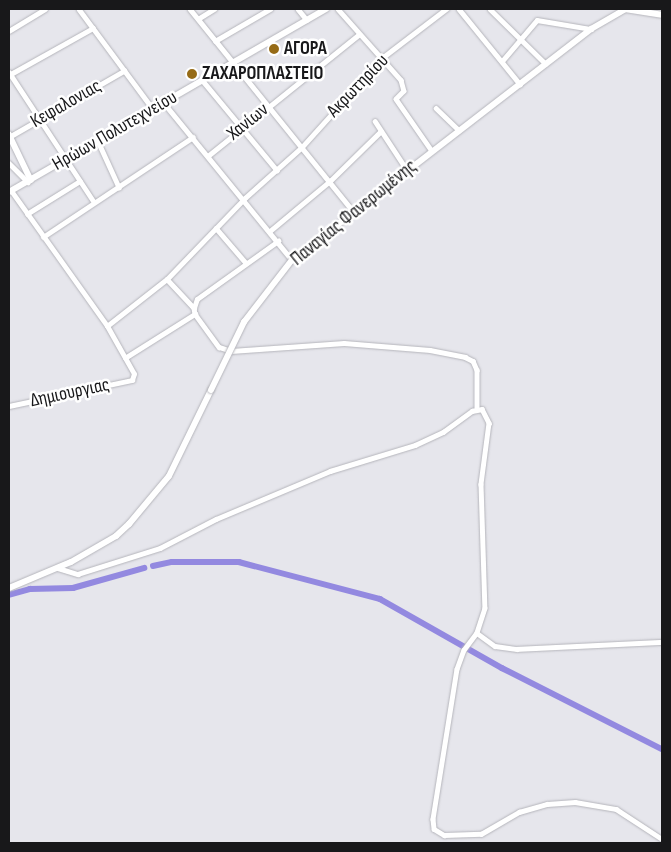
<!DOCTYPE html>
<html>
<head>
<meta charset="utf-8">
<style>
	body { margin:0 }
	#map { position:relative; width:671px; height:852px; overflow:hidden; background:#e6e6ec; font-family:"Sofia Sans Condensed",sans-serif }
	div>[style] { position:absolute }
	.canal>* { height:5.5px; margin:-2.75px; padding:0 2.75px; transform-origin:2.75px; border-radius:2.75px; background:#9389e0 }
	.roads { filter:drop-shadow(0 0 1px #b5b5bb) drop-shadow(0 0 1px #b5b5bb) }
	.minor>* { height:4.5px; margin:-2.25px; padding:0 2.25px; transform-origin:2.25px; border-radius:2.25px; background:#fff }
	.tertiary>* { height:5.5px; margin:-2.75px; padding:0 2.75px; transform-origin:2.75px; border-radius:2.75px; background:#fff }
	.secondary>* { height:6px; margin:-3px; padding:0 3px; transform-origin:3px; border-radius:3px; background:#fff }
	.bridges { filter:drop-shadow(0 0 1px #b5b5bb) drop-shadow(0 0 1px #b5b5bb) }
	.secondary-bridge>* { height:6px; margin:-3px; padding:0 3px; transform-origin:3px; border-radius:3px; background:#fff }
	.dots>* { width:14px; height:14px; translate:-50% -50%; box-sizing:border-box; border:2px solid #fff; border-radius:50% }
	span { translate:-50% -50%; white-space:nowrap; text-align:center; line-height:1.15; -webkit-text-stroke:5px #fff; paint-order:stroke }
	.poi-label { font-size:19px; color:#18181a; font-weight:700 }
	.left { translate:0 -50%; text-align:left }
	.street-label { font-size:19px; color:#18181a }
	.frame { position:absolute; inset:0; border:10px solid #18181a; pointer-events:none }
</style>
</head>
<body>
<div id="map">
	<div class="canal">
		<i style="left:153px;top:566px;width:19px;rotate:-12deg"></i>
		<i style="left:172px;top:562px;width:67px"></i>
		<i style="left:239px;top:562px;width:146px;rotate:14.7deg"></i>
		<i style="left:380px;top:599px;width:140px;rotate:29.5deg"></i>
		<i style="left:502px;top:668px;width:179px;rotate:26.9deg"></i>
		<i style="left:9px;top:595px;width:22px;rotate:-16deg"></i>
		<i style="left:30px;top:589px;width:43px;rotate:-1.3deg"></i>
		<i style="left:73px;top:588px;width:74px;rotate:-15.7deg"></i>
	</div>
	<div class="roads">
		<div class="minor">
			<i style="left:79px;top:9px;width:124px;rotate:53.5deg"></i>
			<i style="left:190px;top:9px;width:260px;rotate:51.1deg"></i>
			<i style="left:298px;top:9px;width:14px;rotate:51deg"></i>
			<i style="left:338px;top:9px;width:95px;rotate:48.4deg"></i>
			<i style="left:401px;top:80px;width:11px;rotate:75deg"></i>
			<i style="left:404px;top:91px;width:11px;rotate:135deg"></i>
			<i style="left:396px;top:99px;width:63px;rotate:55.3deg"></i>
			<i style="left:459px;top:9px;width:97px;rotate:50.9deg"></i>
			<i style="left:490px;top:9px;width:78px;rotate:44.5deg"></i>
			<i style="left:198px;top:19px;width:19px;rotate:-32deg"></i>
			<i style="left:9px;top:31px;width:42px;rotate:-31.4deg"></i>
			<i style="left:215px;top:41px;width:64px;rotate:-30.2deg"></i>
			<i style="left:503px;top:60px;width:52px;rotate:-49.6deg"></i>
			<i style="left:537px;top:20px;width:55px;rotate:9.5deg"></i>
			<i style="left:9px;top:72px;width:155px;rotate:56.8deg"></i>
			<i style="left:9px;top:75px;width:96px;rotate:-29.2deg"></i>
			<i style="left:203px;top:81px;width:116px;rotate:50.3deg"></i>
			<i style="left:164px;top:103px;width:203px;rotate:50.8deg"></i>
			<i style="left:436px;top:108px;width:32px;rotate:44deg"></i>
			<i style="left:375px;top:121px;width:59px;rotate:56.9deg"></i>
			<i style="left:9px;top:137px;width:133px;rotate:-29.9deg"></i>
			<i style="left:98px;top:141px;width:51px;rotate:65.5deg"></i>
			<i style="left:209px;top:155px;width:191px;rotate:-38.8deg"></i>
			<i style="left:9px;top:163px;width:27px;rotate:45deg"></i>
			<i style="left:27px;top:214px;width:62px;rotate:-31.9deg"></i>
			<i style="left:216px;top:228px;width:46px;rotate:49.4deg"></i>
			<i style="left:270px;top:231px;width:78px;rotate:-39.8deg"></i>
			<i style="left:330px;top:181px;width:71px;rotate:-44.4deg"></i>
			<i style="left:43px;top:237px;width:180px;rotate:-33.7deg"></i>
			<i style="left:167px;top:279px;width:40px;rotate:47deg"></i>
			<i style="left:194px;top:308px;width:6px;rotate:81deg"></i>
			<i style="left:195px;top:314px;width:41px;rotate:54deg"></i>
			<i style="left:219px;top:347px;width:13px;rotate:18deg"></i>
			<i style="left:231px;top:351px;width:113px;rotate:-4deg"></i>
			<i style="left:344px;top:343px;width:86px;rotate:4.7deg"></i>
			<i style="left:430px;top:350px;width:36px;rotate:11deg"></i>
			<i style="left:465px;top:357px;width:9px;rotate:27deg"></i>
			<i style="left:473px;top:361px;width:10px;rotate:66deg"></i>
			<i style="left:477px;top:370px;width:39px;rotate:90deg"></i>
			<i style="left:194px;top:308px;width:9px;rotate:-72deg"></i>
			<i style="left:197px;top:299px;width:100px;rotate:-35.6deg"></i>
			<i style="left:107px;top:326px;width:76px;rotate:-38.1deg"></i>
			<i style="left:167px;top:279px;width:112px;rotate:-46.1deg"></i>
			<i style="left:245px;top:198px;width:76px;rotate:-41.8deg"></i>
			<i style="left:302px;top:147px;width:120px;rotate:-48deg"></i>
			<i style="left:382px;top:58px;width:81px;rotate:-37.4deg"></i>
			<i style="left:125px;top:358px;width:83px;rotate:-32.2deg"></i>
			<i style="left:9px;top:406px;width:126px;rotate:-11.9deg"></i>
			<i style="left:132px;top:380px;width:6px;rotate:-72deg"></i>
			<i style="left:134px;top:374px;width:55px;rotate:-119.4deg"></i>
			<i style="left:107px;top:326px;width:166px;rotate:-125.4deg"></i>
			<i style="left:58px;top:568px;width:21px;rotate:17deg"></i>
			<i style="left:78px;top:574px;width:86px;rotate:-17.6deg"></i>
			<i style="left:160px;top:548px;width:63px;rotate:-27.4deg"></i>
			<i style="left:216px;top:519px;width:124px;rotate:-22.8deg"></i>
			<i style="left:330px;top:471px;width:89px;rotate:-17deg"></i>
			<i style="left:415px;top:445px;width:31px;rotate:-25deg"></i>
			<i style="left:443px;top:432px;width:36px;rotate:-36deg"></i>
			<i style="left:472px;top:411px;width:10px;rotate:-11deg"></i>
			<i style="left:482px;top:409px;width:16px;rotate:63deg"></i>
			<i style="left:489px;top:423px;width:62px;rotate:97.5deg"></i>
			<i style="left:481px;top:484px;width:124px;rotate:88.2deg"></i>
			<i style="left:485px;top:608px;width:26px;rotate:108deg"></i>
			<i style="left:477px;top:633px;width:21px;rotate:127deg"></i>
			<i style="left:464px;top:650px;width:20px;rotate:110deg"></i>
			<i style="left:457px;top:669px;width:152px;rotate:99.1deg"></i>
			<i style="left:433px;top:819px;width:10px;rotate:84deg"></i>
			<i style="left:434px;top:829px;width:12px;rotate:31deg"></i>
			<i style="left:444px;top:835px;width:37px;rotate:-2deg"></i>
			<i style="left:481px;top:834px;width:44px;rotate:-30.1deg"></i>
			<i style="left:519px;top:812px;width:29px;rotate:-16deg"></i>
			<i style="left:547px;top:804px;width:28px;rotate:-4deg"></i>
			<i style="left:575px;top:802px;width:42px;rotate:9.7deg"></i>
			<i style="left:616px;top:809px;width:55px;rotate:33.1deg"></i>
			<i style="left:477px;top:633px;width:22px;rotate:36deg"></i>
			<i style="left:495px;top:646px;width:22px;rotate:8deg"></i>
			<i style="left:517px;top:649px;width:145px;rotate:-2.8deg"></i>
		</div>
		<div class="tertiary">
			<i style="left:9px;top:134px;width:51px;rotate:64.4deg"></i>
			<i style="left:9px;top:192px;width:366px;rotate:-30deg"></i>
		</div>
		<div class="secondary">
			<i style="left:292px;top:260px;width:378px;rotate:-37.7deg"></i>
			<i style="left:591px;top:29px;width:39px;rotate:-30deg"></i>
			<i style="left:625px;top:9px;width:37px;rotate:9deg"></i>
			<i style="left:9px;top:588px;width:67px;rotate:-22.8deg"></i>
			<i style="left:71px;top:562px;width:52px;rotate:-30deg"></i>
			<i style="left:116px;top:536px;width:18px;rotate:-43deg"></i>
			<i style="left:129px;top:524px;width:62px;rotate:-50.2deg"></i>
			<i style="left:169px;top:476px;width:96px;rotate:-64deg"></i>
		</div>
	</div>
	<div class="bridges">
		<div class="secondary-bridge">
			<i style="left:211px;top:390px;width:76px;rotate:-64.1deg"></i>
			<i style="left:244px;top:322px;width:78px;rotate:-52.3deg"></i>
		</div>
	</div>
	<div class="dots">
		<i style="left:274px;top:49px;background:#966b17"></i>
		<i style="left:192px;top:74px;background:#966b17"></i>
	</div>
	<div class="poi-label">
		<span class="left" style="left:284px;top:49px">ΑΓΟΡΑ</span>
		<span class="left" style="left:202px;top:74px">ΖΑΧΑΡΟΠΛΑΣΤΕΙΟ</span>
	</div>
	<div class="street-label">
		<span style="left:358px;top:86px;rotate:-46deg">Ακρωτηρίου</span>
		<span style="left:66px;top:104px;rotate:-30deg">Κεφαλονιας</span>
		<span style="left:248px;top:122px;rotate:-39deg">Χανίων</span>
		<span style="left:115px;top:131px;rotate:-30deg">Ηρώων Πολυτεχνείου</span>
		<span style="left:354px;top:213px;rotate:-39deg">Παναγίας Φανερωμένης</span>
		<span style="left:70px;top:393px;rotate:-12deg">Δημιουργιας</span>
	</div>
	<div class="frame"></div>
</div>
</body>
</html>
